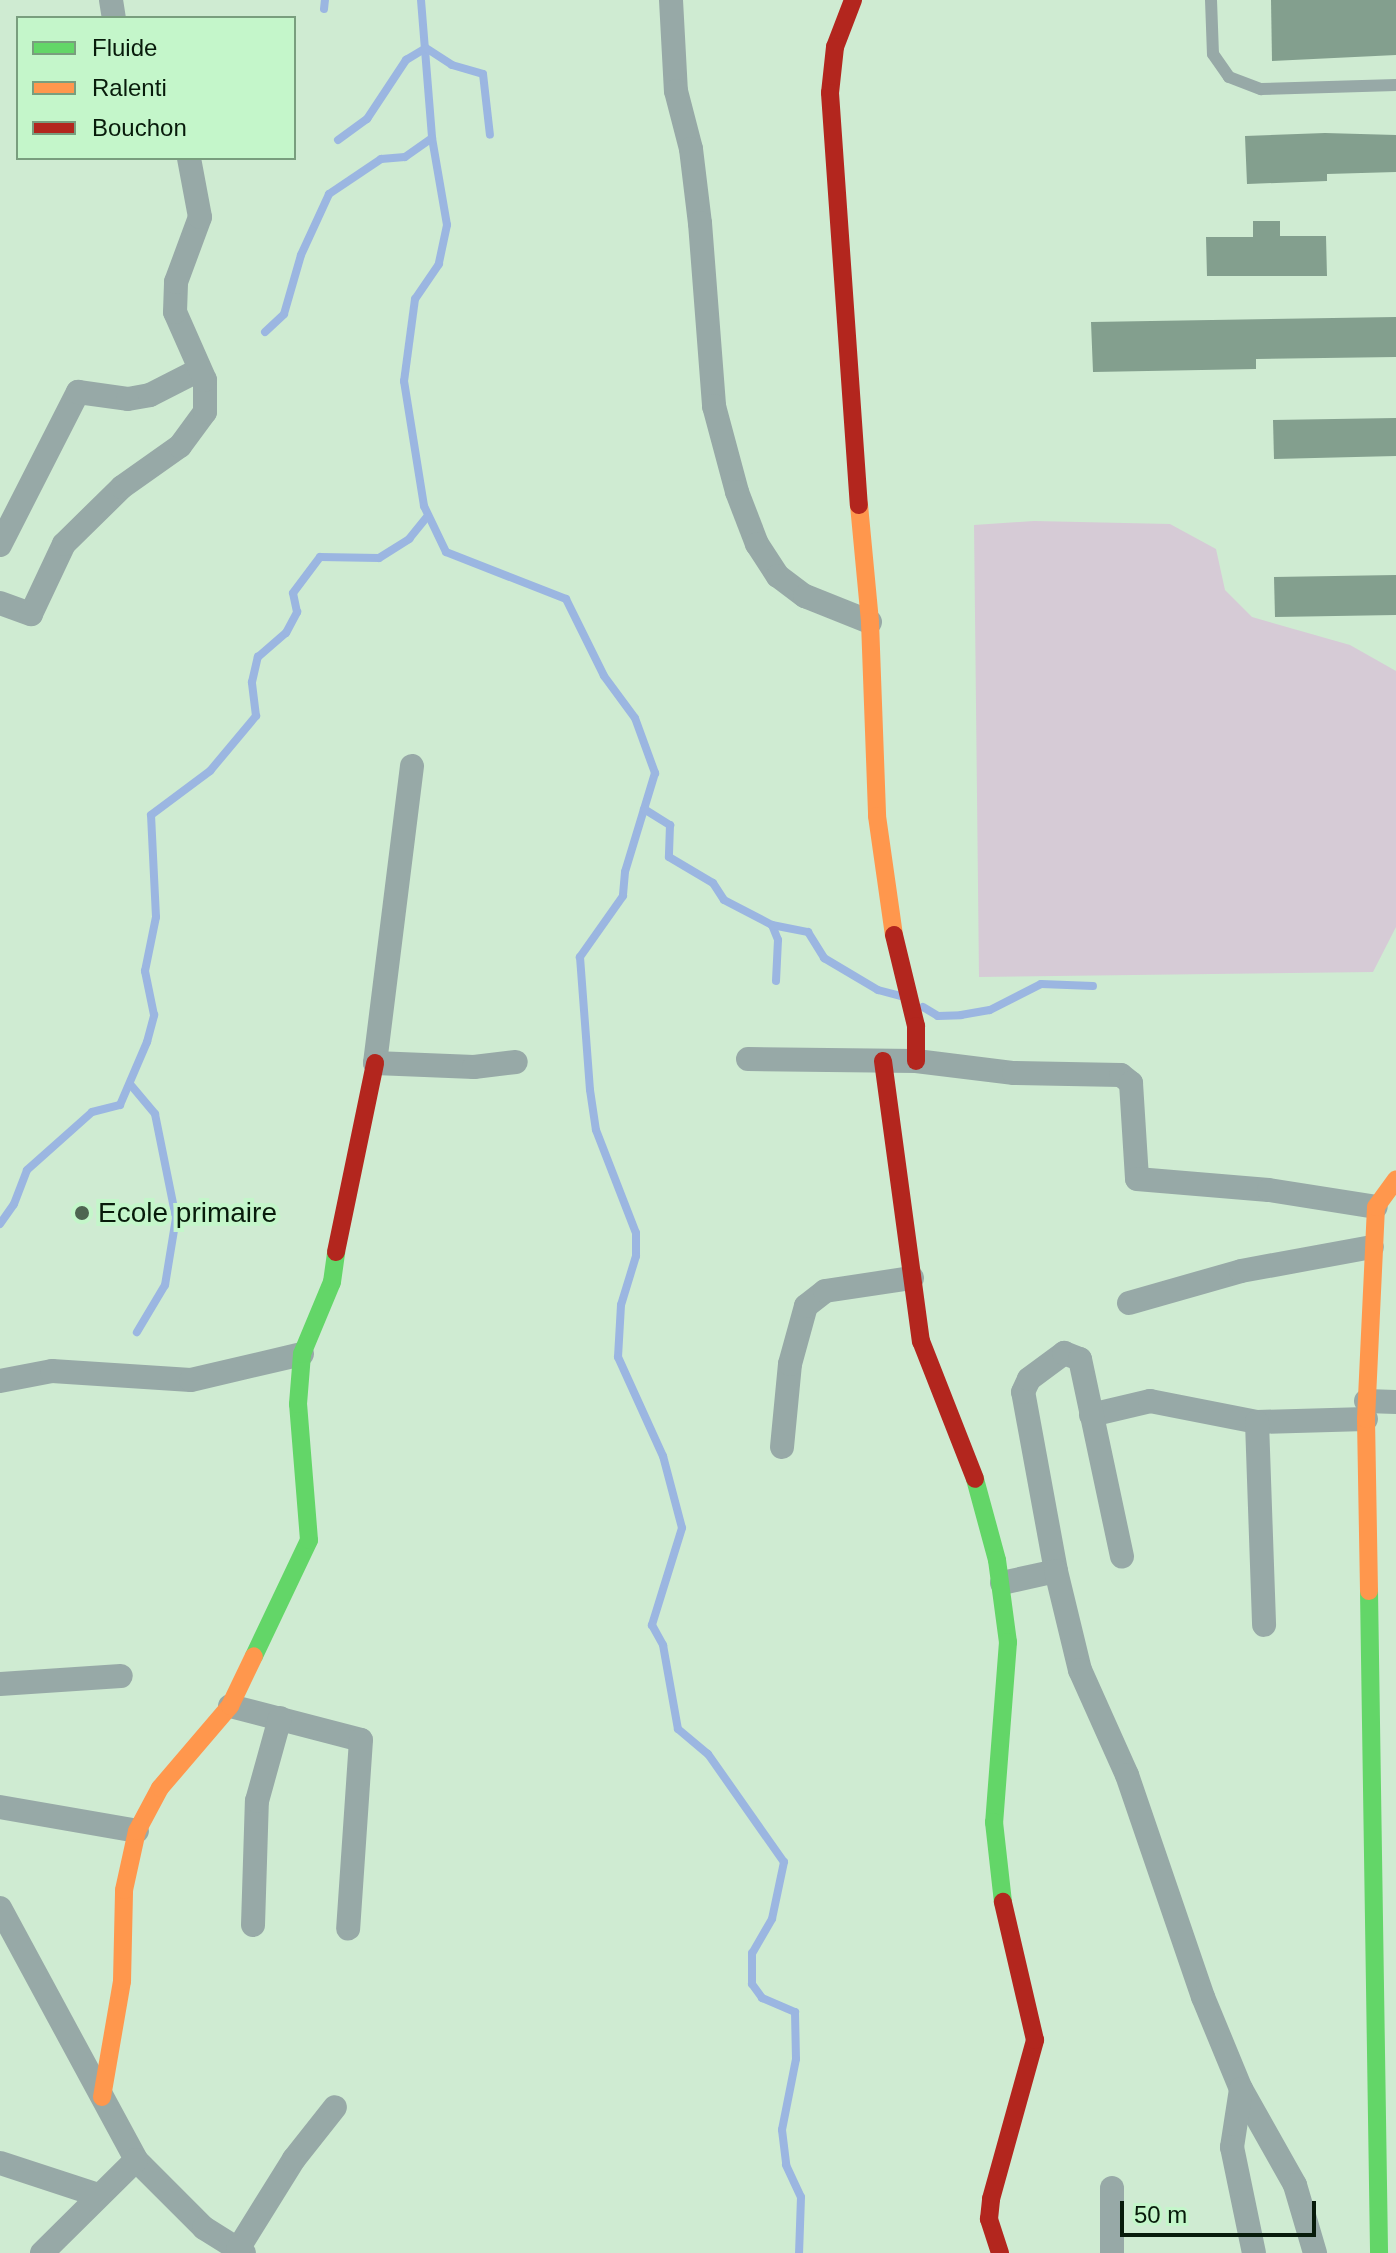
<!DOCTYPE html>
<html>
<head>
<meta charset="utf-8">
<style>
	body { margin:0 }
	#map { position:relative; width:1396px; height:2253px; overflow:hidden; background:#cfebd2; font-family:Arial,sans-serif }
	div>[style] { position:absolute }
	.green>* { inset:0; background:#d6cbd6 }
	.stream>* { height:8px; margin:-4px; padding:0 4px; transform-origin:4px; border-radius:4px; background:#9bb6e1 }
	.building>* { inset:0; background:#839f8e }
	.lane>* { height:12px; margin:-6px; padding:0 6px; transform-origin:6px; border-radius:6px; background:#97a9a7 }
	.street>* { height:24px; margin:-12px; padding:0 12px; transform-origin:12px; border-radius:12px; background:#97a9a7 }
	.fast>* { height:18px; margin:-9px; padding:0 9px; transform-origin:9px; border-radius:9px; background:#63d668 }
	.slow>* { height:18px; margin:-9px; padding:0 9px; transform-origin:9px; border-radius:9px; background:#ff974d }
	.jam>* { height:18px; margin:-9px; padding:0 9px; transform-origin:9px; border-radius:9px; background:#b3261e }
	.dots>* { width:22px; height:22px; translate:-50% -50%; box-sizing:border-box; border:4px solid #c4f6ca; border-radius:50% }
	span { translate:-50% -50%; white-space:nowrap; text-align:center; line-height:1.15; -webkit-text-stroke:8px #c4f6ca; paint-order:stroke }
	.poi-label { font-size:28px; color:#081b0b }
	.left { translate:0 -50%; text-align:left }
	.legend { position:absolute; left:16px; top:16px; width:280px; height:144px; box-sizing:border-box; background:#c4f6ca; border:2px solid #799e7e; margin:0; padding:10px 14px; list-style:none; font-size:24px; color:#081b0b }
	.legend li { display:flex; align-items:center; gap:16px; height:40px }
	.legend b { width:40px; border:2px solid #799e7e }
	.scale { position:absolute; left:1120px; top:2201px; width:196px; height:36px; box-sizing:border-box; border:4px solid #081b0b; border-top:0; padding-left:10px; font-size:24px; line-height:28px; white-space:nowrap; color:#081b0b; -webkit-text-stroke:6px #c4f6ca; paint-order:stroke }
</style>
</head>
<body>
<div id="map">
	<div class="green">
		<i style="clip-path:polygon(1034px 521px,1170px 524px,1216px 549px,1225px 590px,1252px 617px,1350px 645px,1396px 671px,1396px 927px,1373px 972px,979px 977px,974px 525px)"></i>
	</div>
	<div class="stream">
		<i style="left:421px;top:0;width:138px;rotate:85.4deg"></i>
		<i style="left:432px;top:138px;width:88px;rotate:80.2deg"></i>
		<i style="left:447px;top:225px;width:40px;rotate:102deg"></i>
		<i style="left:439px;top:264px;width:42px;rotate:124.4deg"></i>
		<i style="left:415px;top:299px;width:83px;rotate:97.6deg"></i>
		<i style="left:404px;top:381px;width:127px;rotate:80.9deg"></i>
		<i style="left:424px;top:506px;width:51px;rotate:64.4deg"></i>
		<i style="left:446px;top:552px;width:129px;rotate:21.4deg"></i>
		<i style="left:566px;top:599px;width:86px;rotate:63.7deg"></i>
		<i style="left:604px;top:676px;width:52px;rotate:53.6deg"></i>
		<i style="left:635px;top:718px;width:59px;rotate:70deg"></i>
		<i style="left:655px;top:773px;width:103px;rotate:106.9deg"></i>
		<i style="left:625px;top:872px;width:24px;rotate:95deg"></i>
		<i style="left:623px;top:896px;width:75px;rotate:125.2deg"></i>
		<i style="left:580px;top:957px;width:133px;rotate:85.7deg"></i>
		<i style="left:590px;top:1090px;width:40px;rotate:81.5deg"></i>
		<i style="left:596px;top:1130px;width:110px;rotate:68.8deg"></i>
		<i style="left:636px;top:1233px;width:23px;rotate:90deg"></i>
		<i style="left:636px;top:1256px;width:51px;rotate:107deg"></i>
		<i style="left:621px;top:1305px;width:52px;rotate:93.3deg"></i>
		<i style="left:618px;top:1357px;width:109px;rotate:65.6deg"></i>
		<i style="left:663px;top:1456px;width:74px;rotate:75.2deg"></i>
		<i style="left:682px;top:1528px;width:102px;rotate:107.2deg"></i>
		<i style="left:652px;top:1625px;width:23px;rotate:61deg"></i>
		<i style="left:663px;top:1645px;width:85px;rotate:79.9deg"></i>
		<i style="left:678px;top:1729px;width:39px;rotate:40deg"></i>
		<i style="left:708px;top:1754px;width:132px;rotate:54.9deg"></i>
		<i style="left:784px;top:1862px;width:58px;rotate:101.9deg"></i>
		<i style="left:772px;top:1919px;width:39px;rotate:120deg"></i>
		<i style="left:752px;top:1953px;width:31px;rotate:90deg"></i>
		<i style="left:752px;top:1984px;width:17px;rotate:54deg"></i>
		<i style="left:762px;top:1998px;width:36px;rotate:23deg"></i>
		<i style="left:795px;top:2012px;width:47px;rotate:88.8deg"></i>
		<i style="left:796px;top:2059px;width:72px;rotate:101.2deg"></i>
		<i style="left:782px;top:2130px;width:35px;rotate:83deg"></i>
		<i style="left:786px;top:2165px;width:35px;rotate:65deg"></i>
		<i style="left:801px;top:2197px;width:56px;rotate:92deg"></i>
		<i style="left:324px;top:9px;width:9px;rotate:-84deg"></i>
		<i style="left:338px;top:140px;width:36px;rotate:-36deg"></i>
		<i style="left:367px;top:119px;width:71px;rotate:-56.5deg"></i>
		<i style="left:406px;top:60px;width:23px;rotate:-31deg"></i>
		<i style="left:426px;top:48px;width:31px;rotate:33deg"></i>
		<i style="left:452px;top:65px;width:32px;rotate:16deg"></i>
		<i style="left:483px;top:74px;width:61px;rotate:83.5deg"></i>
		<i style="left:265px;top:332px;width:26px;rotate:-43deg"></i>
		<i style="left:284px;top:314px;width:61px;rotate:-73.9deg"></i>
		<i style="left:301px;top:255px;width:67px;rotate:-65.3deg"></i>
		<i style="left:329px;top:194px;width:63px;rotate:-33.9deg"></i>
		<i style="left:381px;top:159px;width:24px;rotate:-5deg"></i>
		<i style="left:405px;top:157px;width:33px;rotate:-35deg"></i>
		<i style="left:644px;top:809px;width:31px;rotate:32deg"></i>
		<i style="left:670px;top:825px;width:32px;rotate:92deg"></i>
		<i style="left:669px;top:857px;width:51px;rotate:30.6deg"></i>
		<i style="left:713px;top:883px;width:20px;rotate:57deg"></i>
		<i style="left:724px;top:900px;width:54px;rotate:27.5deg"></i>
		<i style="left:772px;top:925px;width:16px;rotate:68deg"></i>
		<i style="left:778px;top:940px;width:41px;rotate:92.8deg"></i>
		<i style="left:772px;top:925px;width:37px;rotate:11deg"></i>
		<i style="left:808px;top:932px;width:31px;rotate:58deg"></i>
		<i style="left:824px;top:958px;width:63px;rotate:30.7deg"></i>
		<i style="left:878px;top:990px;width:23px;rotate:15deg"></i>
		<i style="left:923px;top:1007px;width:17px;rotate:31deg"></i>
		<i style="left:938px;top:1016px;width:23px;rotate:-2deg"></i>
		<i style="left:961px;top:1015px;width:29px;rotate:-10deg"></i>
		<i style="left:990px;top:1010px;width:57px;rotate:-27deg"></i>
		<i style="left:1041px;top:984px;width:52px;rotate:2.2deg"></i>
		<i style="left:130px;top:1084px;width:39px;rotate:50deg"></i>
		<i style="left:155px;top:1114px;width:106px;rotate:78.6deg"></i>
		<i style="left:176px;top:1218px;width:68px;rotate:99.3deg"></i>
		<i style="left:165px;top:1285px;width:55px;rotate:120.8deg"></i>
		<i style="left:0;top:1224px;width:24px;rotate:-55deg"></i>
		<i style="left:14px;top:1204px;width:36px;rotate:-69deg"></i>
		<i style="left:27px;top:1170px;width:87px;rotate:-41.7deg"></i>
		<i style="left:92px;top:1112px;width:29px;rotate:-14deg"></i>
		<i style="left:120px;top:1105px;width:69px;rotate:-66.8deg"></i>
		<i style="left:147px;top:1042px;width:28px;rotate:-75deg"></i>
		<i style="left:154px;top:1015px;width:45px;rotate:-101.6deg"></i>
		<i style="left:145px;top:971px;width:55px;rotate:-78.5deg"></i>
		<i style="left:156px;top:917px;width:102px;rotate:-92.8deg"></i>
		<i style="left:151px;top:815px;width:74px;rotate:-36.7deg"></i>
		<i style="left:210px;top:771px;width:72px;rotate:-50.1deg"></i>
		<i style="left:256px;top:716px;width:34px;rotate:-97deg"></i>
		<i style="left:252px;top:682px;width:26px;rotate:-77deg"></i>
		<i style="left:258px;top:657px;width:37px;rotate:-41deg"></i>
		<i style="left:286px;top:633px;width:24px;rotate:-62deg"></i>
		<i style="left:297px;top:612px;width:19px;rotate:-102deg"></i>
		<i style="left:293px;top:593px;width:45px;rotate:-53.1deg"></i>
		<i style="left:320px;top:557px;width:59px;rotate:1deg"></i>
		<i style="left:379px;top:558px;width:36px;rotate:-32deg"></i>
		<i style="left:409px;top:539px;width:28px;rotate:-51deg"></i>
	</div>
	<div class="building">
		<i style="clip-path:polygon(1271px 0,1396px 0,1396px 55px,1272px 61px)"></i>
		<i style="clip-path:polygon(1325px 133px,1396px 135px,1396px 172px,1327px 174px,1327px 181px,1247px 184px,1245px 136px)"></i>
		<i style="clip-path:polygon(1253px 221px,1280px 221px,1280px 236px,1326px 236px,1327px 276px,1207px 276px,1206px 237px,1253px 237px)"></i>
		<i style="clip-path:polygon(1396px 317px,1396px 357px,1256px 359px,1256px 369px,1093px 372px,1091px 322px)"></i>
		<i style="clip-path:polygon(1396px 418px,1396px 456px,1274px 459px,1273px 420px)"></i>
		<i style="clip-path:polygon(1396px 575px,1396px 615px,1275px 617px,1274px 577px)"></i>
	</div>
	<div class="lane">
		<i style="left:1211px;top:0;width:54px;rotate:87.9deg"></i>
		<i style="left:1213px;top:54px;width:28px;rotate:55deg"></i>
		<i style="left:1229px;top:77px;width:34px;rotate:21deg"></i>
		<i style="left:1261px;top:89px;width:135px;rotate:-1.7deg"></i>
	</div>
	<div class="street">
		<i style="left:111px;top:0;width:18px;rotate:81deg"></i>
		<i style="left:671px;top:0;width:91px;rotate:86.9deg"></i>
		<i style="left:676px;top:91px;width:60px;rotate:75.5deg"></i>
		<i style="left:691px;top:149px;width:75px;rotate:83.1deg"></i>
		<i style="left:700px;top:223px;width:184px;rotate:85.6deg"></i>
		<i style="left:714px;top:406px;width:89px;rotate:75deg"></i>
		<i style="left:737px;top:492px;width:56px;rotate:69deg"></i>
		<i style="left:757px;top:544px;width:38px;rotate:57deg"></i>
		<i style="left:778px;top:576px;width:34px;rotate:37deg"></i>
		<i style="left:805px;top:596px;width:70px;rotate:21.8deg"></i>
		<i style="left:0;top:545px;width:172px;rotate:-63deg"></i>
		<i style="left:78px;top:392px;width:50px;rotate:8deg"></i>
		<i style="left:128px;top:399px;width:22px;rotate:-10deg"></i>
		<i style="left:150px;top:395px;width:55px;rotate:-27deg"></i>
		<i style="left:0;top:603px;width:33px;rotate:20deg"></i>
		<i style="left:31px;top:614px;width:77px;rotate:-64.8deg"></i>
		<i style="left:64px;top:544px;width:81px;rotate:-44.5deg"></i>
		<i style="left:122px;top:487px;width:71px;rotate:-35.3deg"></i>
		<i style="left:180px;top:446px;width:42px;rotate:-53.7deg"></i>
		<i style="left:205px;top:412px;width:32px;rotate:-90deg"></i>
		<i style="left:205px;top:380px;width:74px;rotate:-113.8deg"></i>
		<i style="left:175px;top:312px;width:30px;rotate:-88deg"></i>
		<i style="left:176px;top:282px;width:69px;rotate:-69.7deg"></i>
		<i style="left:200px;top:217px;width:60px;rotate:-100.6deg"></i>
		<i style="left:412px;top:766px;width:299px;rotate:97.1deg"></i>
		<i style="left:375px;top:1063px;width:99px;rotate:2.3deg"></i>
		<i style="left:474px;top:1067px;width:42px;rotate:-6.8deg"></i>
		<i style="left:748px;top:1059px;width:168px;rotate:0.7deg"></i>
		<i style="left:916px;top:1061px;width:99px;rotate:7deg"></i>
		<i style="left:1014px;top:1073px;width:107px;rotate:1.1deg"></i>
		<i style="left:1121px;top:1075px;width:13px;rotate:39deg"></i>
		<i style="left:1131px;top:1083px;width:96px;rotate:86.4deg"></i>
		<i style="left:1137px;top:1179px;width:132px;rotate:4.8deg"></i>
		<i style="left:1269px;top:1190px;width:108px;rotate:9deg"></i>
		<i style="left:1129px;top:1303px;width:116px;rotate:-15.9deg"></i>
		<i style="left:1241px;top:1271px;width:133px;rotate:-10.4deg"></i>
		<i style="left:0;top:1381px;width:53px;rotate:-10.9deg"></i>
		<i style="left:52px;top:1371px;width:139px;rotate:3.7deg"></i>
		<i style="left:191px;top:1380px;width:114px;rotate:-13.2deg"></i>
		<i style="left:1366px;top:1401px;width:30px;rotate:2deg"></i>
		<i style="left:1091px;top:1415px;width:61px;rotate:-13.3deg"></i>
		<i style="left:1150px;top:1401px;width:109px;rotate:11.1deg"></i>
		<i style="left:1257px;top:1422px;width:109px;rotate:-1.6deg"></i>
		<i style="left:1257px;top:1422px;width:203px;rotate:88deg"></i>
		<i style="left:782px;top:1447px;width:83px;rotate:-84.5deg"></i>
		<i style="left:790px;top:1364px;width:60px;rotate:-74.6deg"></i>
		<i style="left:806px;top:1306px;width:24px;rotate:-38deg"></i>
		<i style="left:825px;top:1291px;width:88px;rotate:-8.5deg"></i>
		<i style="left:1056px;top:1571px;width:182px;rotate:-100.4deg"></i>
		<i style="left:1023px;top:1392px;width:14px;rotate:-65deg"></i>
		<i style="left:1029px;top:1379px;width:44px;rotate:-36.6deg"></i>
		<i style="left:1064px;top:1353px;width:17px;rotate:21deg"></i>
		<i style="left:1080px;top:1359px;width:202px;rotate:78deg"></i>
		<i style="left:1002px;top:1583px;width:55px;rotate:-12.5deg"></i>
		<i style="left:1056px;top:1571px;width:102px;rotate:76.4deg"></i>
		<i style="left:1080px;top:1670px;width:115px;rotate:65.9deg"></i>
		<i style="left:1127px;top:1775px;width:235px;rotate:71.1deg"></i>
		<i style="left:1203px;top:1997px;width:100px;rotate:67.6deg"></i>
		<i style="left:1241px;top:2089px;width:110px;rotate:60.6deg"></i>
		<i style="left:1295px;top:2185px;width:71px;rotate:73.6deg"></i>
		<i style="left:0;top:1684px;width:121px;rotate:-3.8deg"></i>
		<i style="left:230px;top:1706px;width:135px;rotate:14.5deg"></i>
		<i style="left:361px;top:1740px;width:189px;rotate:93.9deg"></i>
		<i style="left:0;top:1807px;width:139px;rotate:9.9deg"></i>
		<i style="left:0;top:1908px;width:286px;rotate:61.6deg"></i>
		<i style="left:136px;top:2160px;width:96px;rotate:45deg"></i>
		<i style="left:204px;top:2228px;width:47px;rotate:32deg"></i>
		<i style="left:253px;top:1925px;width:124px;rotate:-88.2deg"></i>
		<i style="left:257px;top:1801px;width:86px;rotate:-74.5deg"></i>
		<i style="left:1241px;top:2089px;width:59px;rotate:98.8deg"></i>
		<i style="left:1232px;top:2147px;width:108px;rotate:78.3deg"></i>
		<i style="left:0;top:2163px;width:103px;rotate:18.1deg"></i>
		<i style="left:238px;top:2249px;width:106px;rotate:-58.1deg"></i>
		<i style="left:294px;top:2159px;width:66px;rotate:-51.7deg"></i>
		<i style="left:42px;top:2253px;width:132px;rotate:-44.7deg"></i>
		<i style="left:1112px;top:2253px;width:65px;rotate:-90deg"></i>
	</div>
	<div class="fast">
		<i style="left:975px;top:1479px;width:84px;rotate:74.8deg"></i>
		<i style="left:997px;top:1560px;width:83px;rotate:82.4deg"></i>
		<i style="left:1008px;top:1642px;width:181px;rotate:94.4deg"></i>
		<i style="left:994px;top:1822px;width:81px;rotate:83.6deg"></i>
		<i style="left:1369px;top:1591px;width:662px;rotate:89.13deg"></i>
		<i style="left:254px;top:1656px;width:128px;rotate:-64.6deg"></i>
		<i style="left:309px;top:1540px;width:136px;rotate:-94.6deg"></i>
		<i style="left:298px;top:1404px;width:50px;rotate:-85.4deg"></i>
		<i style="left:302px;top:1354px;width:78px;rotate:-67.4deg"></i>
		<i style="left:332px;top:1282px;width:30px;rotate:-82deg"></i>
	</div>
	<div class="slow">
		<i style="left:859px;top:505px;width:118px;rotate:84.6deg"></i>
		<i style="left:870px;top:622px;width:194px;rotate:87.9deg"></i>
		<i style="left:877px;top:816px;width:120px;rotate:81.9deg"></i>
		<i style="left:1369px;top:1591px;width:172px;rotate:-91deg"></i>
		<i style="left:1366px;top:1419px;width:212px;rotate:-87.3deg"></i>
		<i style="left:1376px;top:1207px;width:34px;rotate:-54deg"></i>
		<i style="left:102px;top:2097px;width:118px;rotate:-80.2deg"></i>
		<i style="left:122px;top:1981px;width:91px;rotate:-88.7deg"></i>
		<i style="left:124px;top:1890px;width:60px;rotate:-77.6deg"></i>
		<i style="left:137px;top:1831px;width:49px;rotate:-61.9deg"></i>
		<i style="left:160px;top:1788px;width:108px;rotate:-49.5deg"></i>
		<i style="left:230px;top:1706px;width:55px;rotate:-64.4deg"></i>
	</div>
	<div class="jam">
		<i style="left:853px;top:0;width:50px;rotate:111deg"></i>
		<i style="left:835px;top:47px;width:46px;rotate:96.2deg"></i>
		<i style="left:830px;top:93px;width:413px;rotate:86deg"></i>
		<i style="left:894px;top:935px;width:94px;rotate:76.4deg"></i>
		<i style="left:916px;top:1026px;width:35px;rotate:90deg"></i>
		<i style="left:883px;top:1061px;width:283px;rotate:82.3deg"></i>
		<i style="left:921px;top:1341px;width:148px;rotate:68.6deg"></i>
		<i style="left:336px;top:1252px;width:193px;rotate:-78.3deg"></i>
		<i style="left:1000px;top:2253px;width:36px;rotate:-108deg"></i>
		<i style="left:989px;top:2219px;width:20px;rotate:-84deg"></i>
		<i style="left:991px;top:2199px;width:165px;rotate:-74.5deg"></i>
		<i style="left:1035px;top:2040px;width:142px;rotate:-103.1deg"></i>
	</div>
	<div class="dots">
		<i style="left:82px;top:1213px;background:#4e6451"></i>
	</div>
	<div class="poi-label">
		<span class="left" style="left:98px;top:1213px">Ecole primaire</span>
	</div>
	<ul class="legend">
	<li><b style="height:10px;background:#63d668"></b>Fluide</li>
	<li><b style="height:10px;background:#ff974d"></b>Ralenti</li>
	<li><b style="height:10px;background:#b3261e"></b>Bouchon</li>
	</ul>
	<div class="scale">50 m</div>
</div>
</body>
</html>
